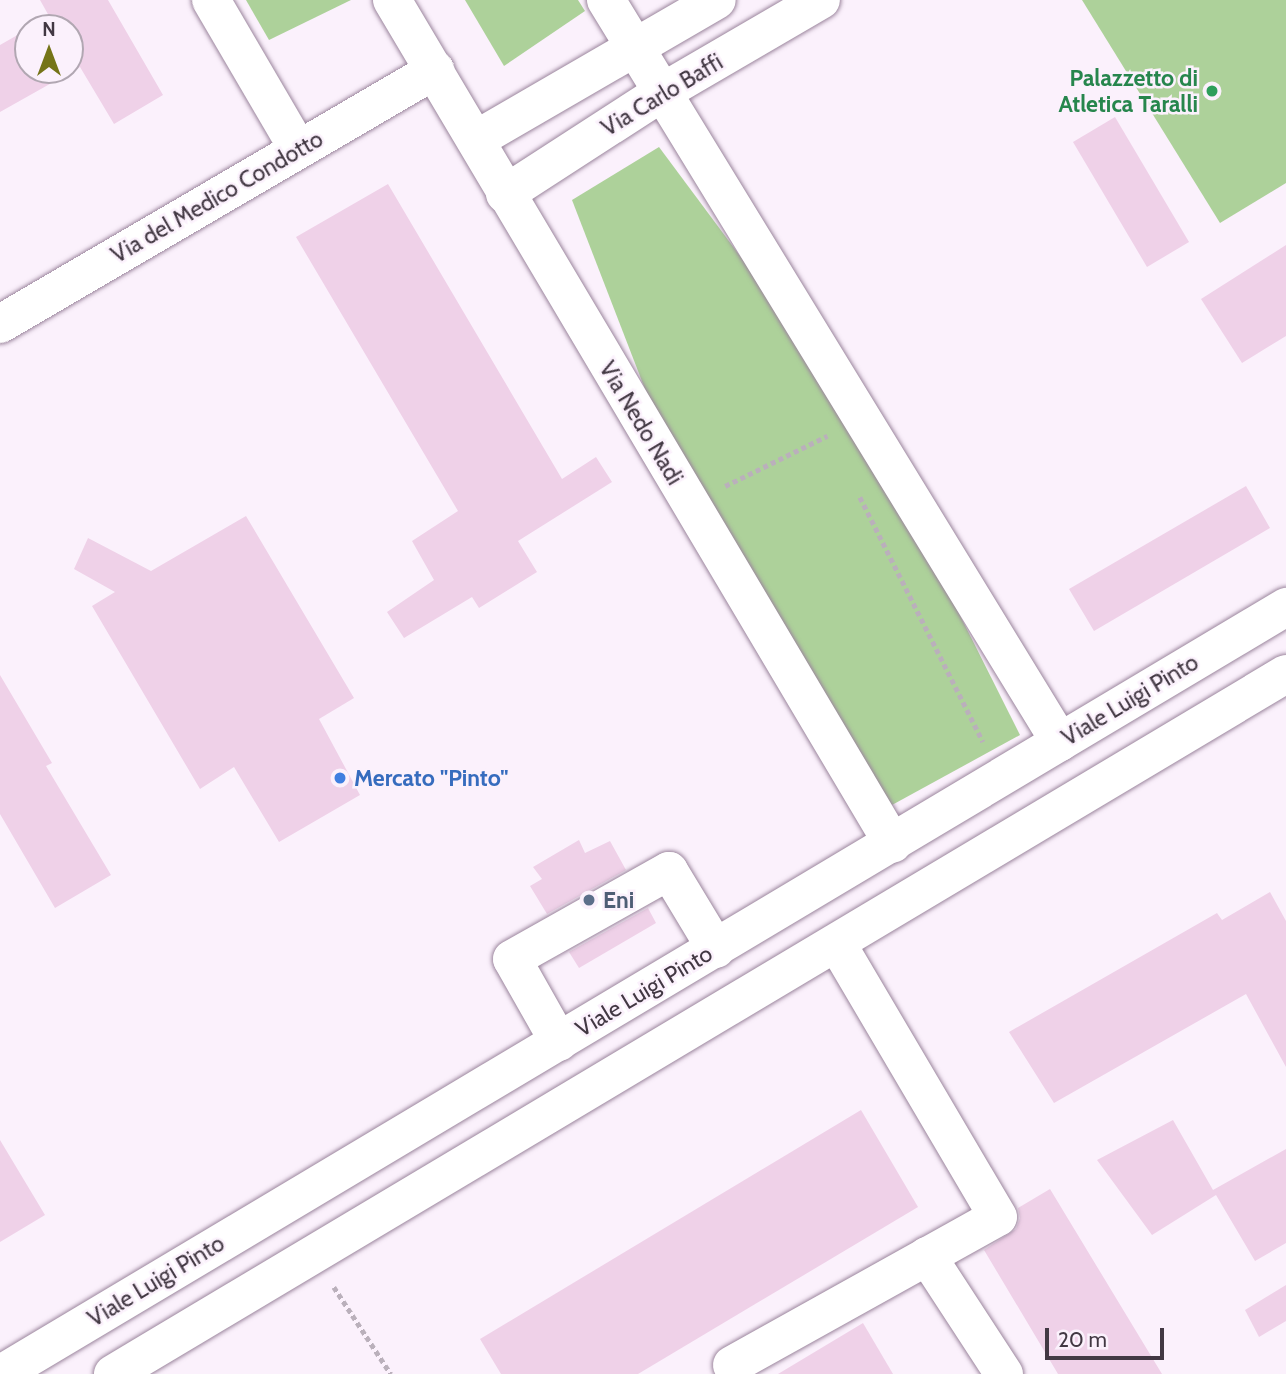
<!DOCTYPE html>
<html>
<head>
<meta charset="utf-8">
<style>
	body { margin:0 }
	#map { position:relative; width:1286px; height:1374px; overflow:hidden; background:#fbf1fc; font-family:Cabin,sans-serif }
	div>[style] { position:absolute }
	.green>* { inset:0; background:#add19a }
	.building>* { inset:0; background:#efd1e8 }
	.path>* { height:4.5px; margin-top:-2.25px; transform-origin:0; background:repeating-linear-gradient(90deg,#bab0bb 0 5px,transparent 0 8.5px) }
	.roads { filter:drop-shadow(0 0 2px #9b859d) drop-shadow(0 0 2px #9b859d) }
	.minor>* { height:38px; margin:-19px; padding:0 19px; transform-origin:19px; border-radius:19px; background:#fff }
	.dots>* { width:19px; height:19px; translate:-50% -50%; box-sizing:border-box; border:4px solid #fbf1fc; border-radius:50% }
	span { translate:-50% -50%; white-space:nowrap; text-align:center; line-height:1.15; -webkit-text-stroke:5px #fbf1fc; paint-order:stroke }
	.leisure-label { font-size:23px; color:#27864d; font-weight:700 }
	.right { translate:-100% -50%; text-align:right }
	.street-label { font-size:23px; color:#423843 }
	.shop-label { font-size:23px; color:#366cbe; font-weight:700 }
	.left { translate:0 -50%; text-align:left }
	.service-label { font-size:23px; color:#4e5e75; font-weight:700 }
	.north { position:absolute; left:14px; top:14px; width:70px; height:70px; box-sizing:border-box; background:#fbf1fc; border:2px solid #b1a7b2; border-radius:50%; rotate:0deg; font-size:19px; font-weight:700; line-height:28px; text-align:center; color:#423843 }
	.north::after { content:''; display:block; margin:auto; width:24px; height:32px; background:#757418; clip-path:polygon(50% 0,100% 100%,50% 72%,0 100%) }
	.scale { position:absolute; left:1045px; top:1328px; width:119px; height:32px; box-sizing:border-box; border:4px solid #423843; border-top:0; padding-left:9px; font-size:21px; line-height:24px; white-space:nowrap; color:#423843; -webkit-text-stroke:5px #fbf1fc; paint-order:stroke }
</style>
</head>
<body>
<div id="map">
	<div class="green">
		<i style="clip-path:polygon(246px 0,351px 0,269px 40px)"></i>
		<i style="clip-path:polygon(465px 0,578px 0,585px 11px,504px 66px)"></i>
		<i style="clip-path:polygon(1082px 0,1286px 0,1286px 183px,1220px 223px)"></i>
		<i style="clip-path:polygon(659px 147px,862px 420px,1020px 735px,892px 805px,689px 503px,572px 200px)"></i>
	</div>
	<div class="building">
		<i style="clip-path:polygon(40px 0,108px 0,163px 95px,114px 124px,80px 67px,0 112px,0 45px,28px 29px,28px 70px,70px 70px,70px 28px,29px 28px,49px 16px)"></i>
		<i style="clip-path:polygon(1115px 117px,1189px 242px,1147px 267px,1073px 142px)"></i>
		<i style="clip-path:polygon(388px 184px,562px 479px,596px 457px,612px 482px,518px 541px,537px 572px,479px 608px,472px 597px,404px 638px,387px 612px,434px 580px,412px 541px,458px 511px,296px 237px)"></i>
		<i style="clip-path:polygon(1286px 245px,1286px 336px,1242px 363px,1201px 299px)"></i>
		<i style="clip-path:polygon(1246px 486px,1270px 528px,1094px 631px,1069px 589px)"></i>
		<i style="clip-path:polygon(246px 516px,354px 698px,319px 719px,360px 795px,279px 842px,234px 767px,200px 789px,92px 606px,115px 592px,74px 569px,88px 538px,151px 571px)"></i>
		<i style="clip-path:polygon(0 675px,52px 763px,46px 766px,111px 875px,55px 908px,0 814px)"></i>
		<i style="clip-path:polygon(579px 840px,585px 853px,610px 841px,626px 870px,547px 914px,530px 886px,542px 879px,533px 867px)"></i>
		<i style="clip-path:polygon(1270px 892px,1286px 921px,1286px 1067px,1246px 994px,1054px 1103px,1009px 1032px,1217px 913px,1222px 920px)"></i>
		<i style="clip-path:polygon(648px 908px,656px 923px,579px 968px,569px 952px)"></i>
		<i style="clip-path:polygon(861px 1110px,918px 1207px,638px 1374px,501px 1374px,480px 1339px)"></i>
		<i style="clip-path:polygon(1173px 1120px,1213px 1190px,1286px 1149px,1286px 1243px,1255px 1261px,1216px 1195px,1152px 1235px,1097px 1160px)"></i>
		<i style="clip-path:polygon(0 1140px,45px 1215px,0 1242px)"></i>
		<i style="clip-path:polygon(1050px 1189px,1162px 1374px,1058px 1374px,984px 1250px,1016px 1229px,1020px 1218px,1018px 1208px)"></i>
		<i style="clip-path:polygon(1286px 1285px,1286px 1321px,1259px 1337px,1245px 1310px)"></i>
		<i style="clip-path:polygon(863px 1323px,893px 1374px,778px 1374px)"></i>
	</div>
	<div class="path">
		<i style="left:725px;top:486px;width:114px;rotate:-26.1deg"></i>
		<i style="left:860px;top:497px;width:274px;rotate:63.3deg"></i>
		<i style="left:334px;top:1287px;width:104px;rotate:56.8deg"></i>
	</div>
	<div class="roads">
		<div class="minor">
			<i style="left:211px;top:0;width:173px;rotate:59.7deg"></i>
			<i style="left:392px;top:0;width:981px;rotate:59.31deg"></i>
			<i style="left:606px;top:0;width:870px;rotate:58.54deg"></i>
			<i style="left:477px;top:139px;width:277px;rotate:-30.1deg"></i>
			<i style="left:505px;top:194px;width:186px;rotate:-32.9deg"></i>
			<i style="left:661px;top:93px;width:185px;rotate:-30.2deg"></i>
			<i style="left:0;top:324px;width:504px;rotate:-30.28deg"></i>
			<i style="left:559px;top:1042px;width:95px;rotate:-119.5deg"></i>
			<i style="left:512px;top:959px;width:180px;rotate:-29.3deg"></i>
			<i style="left:669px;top:871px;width:91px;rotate:58.9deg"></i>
			<i style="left:927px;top:1256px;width:141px;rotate:56.9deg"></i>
			<i style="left:732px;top:1365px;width:304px;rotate:-29.1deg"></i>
			<i style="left:998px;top:1217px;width:317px;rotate:-120.5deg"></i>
			<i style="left:1px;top:1374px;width:1497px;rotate:-30.83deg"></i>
			<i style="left:113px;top:1374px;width:1366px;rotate:-30.83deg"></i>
		</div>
	</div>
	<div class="dots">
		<i style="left:1212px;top:91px;background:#2e9e5b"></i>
		<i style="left:340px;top:778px;background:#3f7fe0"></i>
		<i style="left:589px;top:900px;background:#5c6f8a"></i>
	</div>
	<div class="leisure-label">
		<span class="right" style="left:1198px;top:91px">Palazzetto di<br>Atletica Taralli</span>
	</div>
	<div class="street-label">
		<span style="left:662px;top:95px;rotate:-31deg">Via Carlo Baffi</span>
		<span style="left:217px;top:197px;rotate:-30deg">Via del Medico Condotto</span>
		<span style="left:641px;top:423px;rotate:59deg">Via Nedo Nadi</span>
		<span style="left:1130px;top:700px;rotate:-31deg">Viale Luigi Pinto</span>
		<span style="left:644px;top:991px;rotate:-31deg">Viale Luigi Pinto</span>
		<span style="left:156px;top:1281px;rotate:-31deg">Viale Luigi Pinto</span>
	</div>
	<div class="shop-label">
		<span class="left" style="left:354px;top:778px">Mercato "Pinto"</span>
	</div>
	<div class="service-label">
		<span class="left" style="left:603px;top:900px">Eni</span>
	</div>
	<div class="north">N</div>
	<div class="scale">20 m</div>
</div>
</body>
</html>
